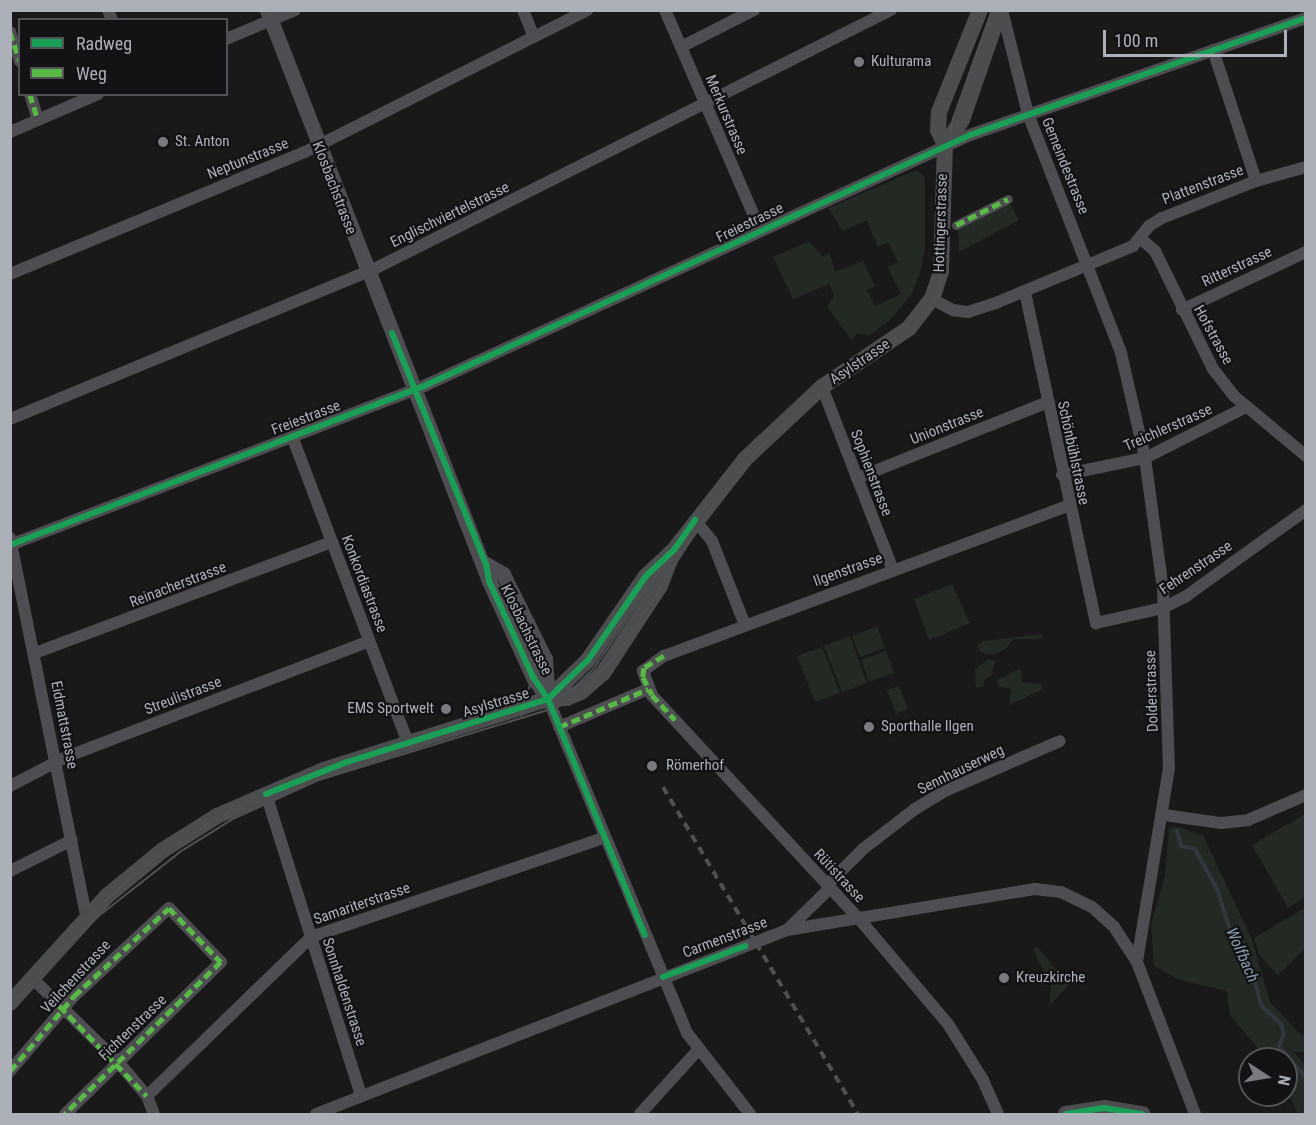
<!DOCTYPE html>
<html>
<head>
<meta charset="utf-8">
<style>
  body { margin:0 }
  #map { position:relative; width:1316px; height:1125px; overflow:hidden; background:#191919; font-family:"Roboto Condensed",sans-serif }
  div>[style] { position:absolute }
  [style*='--x'] { left:calc(var(--x)*1px); top:calc(var(--y)*1px); width:calc(var(--w)*1px); rotate:calc(var(--a)*1deg) }
  .green>* { inset:0; background:#232923 }
  .stream>* { height:4px; margin:-2px; padding:0 2px; transform-origin:2px; border-radius:2px; background:#31383d }
  .pedestrian>* { height:9px; margin:-4.5px; padding:0 4.5px; transform-origin:4.5px; border-radius:4.5px; background:#4e4e52 }
  .minor>* { height:12px; margin:-6px; padding:0 6px; transform-origin:6px; border-radius:6px; background:#4e4e52 }
  .tertiary>* { height:15px; margin:-7.5px; padding:0 7.5px; transform-origin:7.5px; border-radius:7.5px; background:#4e4e52 }
  .secondary>* { height:16px; margin:-8px; padding:0 8px; transform-origin:8px; border-radius:8px; background:#4c4d4f }
  .tram>* { height:1.5px; margin:-0.75px; padding:0 0.75px; transform-origin:0.75px; border-radius:0.75px; background:#4f5052 }
  .rail>* { height:4px; margin-top:-2px; transform-origin:0; background:repeating-linear-gradient(90deg,#4f5052 0 8px,transparent 0 14px) }
  .quiet>* { height:4.5px; margin-top:-2.25px; transform-origin:0; background:repeating-linear-gradient(90deg,#58b947 0 9px,transparent 0 13.5px) }
  .cycleway>* { height:6px; margin:-3px; padding:0 3px; transform-origin:3px; border-radius:3px; background:#1a9f57 }
  .dots>* { width:16px; height:16px; translate:-50% -50%; box-sizing:border-box; border:3px solid #131315; border-radius:50% }
  span { translate:-50% -50%; white-space:nowrap; text-align:center; line-height:1.15; -webkit-text-stroke:4.5px #131315; paint-order:stroke }
  .poi-label { font-size:15px; color:#acb0b8 }
  .left { translate:0 -50%; text-align:left }
  .right { translate:-100% -50%; text-align:right }
  .street-label { font-size:15px; color:#acb0b8 }
  .water-label { font-size:16px; color:#879dae; font-style:italic }
  .frame { position:absolute; inset:0; border:12px solid #acb0b8; pointer-events:none }
  .legend { position:absolute; left:18px; top:18px; width:210px; height:78px; box-sizing:border-box; background:#131315; border:2px solid #505256; margin:0; padding:8px 10px; list-style:none; font-size:18px; color:#acb0b8 }
  .legend li { display:flex; align-items:center; gap:12px; height:30px }
  .legend b { width:30px; border:2px solid #505256 }
  .north { position:absolute; left:1238px; top:1047px; width:60px; height:60px; box-sizing:border-box; background:#131315; border:2px solid #505256; border-radius:50%; rotate:102deg; font-size:16px; font-weight:700; line-height:24px; text-align:center; color:#acb0b8 }
  .north::after { content:''; display:block; margin:auto; width:21px; height:27px; background:#797b80; clip-path:polygon(50% 0,100% 100%,50% 72%,0 100%) }
  .scale { position:absolute; left:1103px; top:30px; width:184px; height:27px; box-sizing:border-box; border:3px solid #acb0b8; border-top:0; padding-left:8px; font-size:18px; line-height:21px; white-space:nowrap; color:#acb0b8; -webkit-text-stroke:4px #131315; paint-order:stroke }
</style>
</head>
<body>
<div id="map">
  <div class="green">
    <div style="clip-path:polygon(916px 170px,925px 177px,925px 248px,920px 274px,911px 295px,890px 320px,868px 336px,858px 333px,851px 340px,827px 306px,834px 295px,829px 284px,793px 299px,773px 257px,809px 241px,822px 256px,830px 253px,835px 272px,863px 261px,875px 286px,867px 290px,875px 306px,901px 294px,887px 267px,898px 262px,888px 242px,878px 247px,867px 220px,843px 231px,828px 208px)"></div>
    <div style="clip-path:polygon(1009px 202px,1019px 220px,959px 252px,958px 227px)"></div>
    <div style="clip-path:polygon(952px 584px,970px 623px,929px 640px,914px 599px)"></div>
    <div style="clip-path:polygon(877px 626px,885px 648px,860px 657px,852px 636px)"></div>
    <div style="clip-path:polygon(1043px 634px,1041px 639px,1013px 639px,1007px 648px,994px 655px,980px 652px,977px 646px,983px 641px)"></div>
    <div style="clip-path:polygon(850px 636px,867px 683px,842px 692px,824px 646px)"></div>
    <div style="clip-path:polygon(822px 647px,840px 693px,815px 702px,797px 656px)"></div>
    <div style="clip-path:polygon(886px 651px,894px 673px,869px 682px,861px 660px)"></div>
    <div style="clip-path:polygon(988px 659px,995px 661px,991px 676px,984px 680px,984px 686px,976px 688px,975px 669px)"></div>
    <div style="clip-path:polygon(1019px 669px,1023px 674px,1021px 682px,1041px 684px,1043px 689px,1009px 705px,1011px 689px,999px 687px,997px 680px)"></div>
    <div style="clip-path:polygon(899px 686px,908px 709px,896px 714px,887px 690px)"></div>
    <div style="clip-path:polygon(1305px 814px,1305px 897px,1288px 908px,1252px 845px)"></div>
    <div style="clip-path:polygon(1174px 826px,1203px 835px,1252px 940px,1270px 1002px,1301px 1035px,1305px 1035px,1305px 1058px,1304px 1052px,1294px 1052px,1305px 1065px,1305px 1114px,1298px 1114px,1286px 1088px,1286px 1059px,1267px 1059px,1230px 1015px,1227px 991px,1180px 980px,1154px 966px,1151px 924px,1165px 876px,1169px 829px)"></div>
    <div style="clip-path:polygon(1305px 908px,1305px 949px,1278px 975px,1259px 955px,1254px 938px)"></div>
    <div style="clip-path:polygon(1037px 947px,1069px 985px,1049px 1006px,1051px 987px,1033px 949px)"></div>
  </div>
  <div class="stream">
    <div style="--x:1177;--y:831;--w:16;--a:75"></div>
    <div style="--x:1181;--y:846;--w:14;--a:12"></div>
    <div style="--x:1195;--y:849;--w:46;--a:61.2"></div>
    <div style="--x:1217;--y:889;--w:63;--a:72.4"></div>
    <div style="--x:1236;--y:949;--w:27;--a:54"></div>
    <div style="--x:1252;--y:971;--w:35;--a:75"></div>
    <div style="--x:1261;--y:1005;--w:28;--a:44"></div>
    <div style="--x:1281;--y:1024;--w:10;--a:73"></div>
    <div style="--x:1284;--y:1034;--w:13;--a:113"></div>
    <div style="--x:1279;--y:1046;--w:42;--a:49.8"></div>
  </div>
  <div class="pedestrian">
    <div style="--x:956;--y:225;--w:58;--a:-26.6"></div>
  </div>
  <div class="minor">
    <div style="--x:108;--y:10;--w:11;--a:68"></div>
    <div style="--x:523;--y:10;--w:29;--a:68"></div>
    <div style="--x:665;--y:10;--w:240;--a:66.6"></div>
    <div style="--x:1002;--y:10;--w:107;--a:76"></div>
    <div style="--x:1028;--y:114;--w:256;--a:68.7"></div>
    <div style="--x:1121;--y:353;--w:108;--a:77.1"></div>
    <div style="--x:1145;--y:458;--w:132;--a:82.2"></div>
    <div style="--x:1163;--y:589;--w:179;--a:88.1"></div>
    <div style="--x:1169;--y:768;--w:197;--a:99.4"></div>
    <div style="--x:1137;--y:962;--w:163;--a:69.1"></div>
    <div style="--x:10;--y:32;--w:31;--a:71"></div>
    <div style="--x:226;--y:39;--w:75;--a:-22.8"></div>
    <div style="--x:681;--y:47;--w:82;--a:-26.9"></div>
    <div style="--x:1213;--y:50;--w:138;--a:71.8"></div>
    <div style="--x:30;--y:94;--w:27;--a:73"></div>
    <div style="--x:10;--y:132;--w:96;--a:-23.4"></div>
    <div style="--x:1140;--y:238;--w:20;--a:41"></div>
    <div style="--x:1155;--y:251;--w:131;--a:63.8"></div>
    <div style="--x:1213;--y:369;--w:34;--a:52"></div>
    <div style="--x:1234;--y:396;--w:94;--a:39.8"></div>
    <div style="--x:10;--y:274;--w:319;--a:-22.5"></div>
    <div style="--x:305;--y:152;--w:316;--a:-26.7"></div>
    <div style="--x:1025;--y:292;--w:339;--a:77.9"></div>
    <div style="--x:1096;--y:623;--w:69;--a:-12.6"></div>
    <div style="--x:1163;--y:608;--w:25;--a:-27"></div>
    <div style="--x:1185;--y:597;--w:149;--a:-35.7"></div>
    <div style="--x:932;--y:299;--w:24;--a:28"></div>
    <div style="--x:953;--y:310;--w:15;--a:8"></div>
    <div style="--x:968;--y:312;--w:32;--a:-18"></div>
    <div style="--x:998;--y:302;--w:146;--a:-22.5"></div>
    <div style="--x:1133;--y:246;--w:26;--a:-51"></div>
    <div style="--x:1149;--y:226;--w:15;--a:-32"></div>
    <div style="--x:1162;--y:218;--w:101;--a:-21.5"></div>
    <div style="--x:1256;--y:181;--w:52;--a:-15.6"></div>
    <div style="--x:1182;--y:310;--w:137;--a:-25.1"></div>
    <div style="--x:822;--y:387;--w:196;--a:68.8"></div>
    <div style="--x:10;--y:419;--w:396;--a:-22.4"></div>
    <div style="--x:376;--y:268;--w:576;--a:-26.61"></div>
    <div style="--x:292;--y:436;--w:328;--a:69.3"></div>
    <div style="--x:1062;--y:475;--w:85;--a:-11.6"></div>
    <div style="--x:1145;--y:458;--w:113;--a:-26.8"></div>
    <div style="--x:857;--y:478;--w:206;--a:-21.7"></div>
    <div style="--x:695;--y:520;--w:27;--a:51"></div>
    <div style="--x:712;--y:541;--w:90;--a:68.6"></div>
    <div style="--x:10;--y:538;--w:389;--a:78.6"></div>
    <div style="--x:10;--y:545;--w:446;--a:-21"></div>
    <div style="--x:426;--y:385;--w:599;--a:-24.68"></div>
    <div style="--x:970;--y:135;--w:356;--a:-19.2"></div>
    <div style="--x:35;--y:653;--w:317;--a:-20.5"></div>
    <div style="--x:548;--y:699;--w:362;--a:67.4"></div>
    <div style="--x:687;--y:1033;--w:103;--a:52.1"></div>
    <div style="--x:559;--y:727;--w:97;--a:-23.1"></div>
    <div style="--x:10;--y:786;--w:63;--a:-27.4"></div>
    <div style="--x:66;--y:757;--w:324;--a:-20.9"></div>
    <div style="--x:266;--y:794;--w:317;--a:72.5"></div>
    <div style="--x:1164;--y:815;--w:58;--a:8"></div>
    <div style="--x:1221;--y:823;--w:27;--a:-6"></div>
    <div style="--x:1248;--y:820;--w:63;--a:-23.3"></div>
    <div style="--x:10;--y:871;--w:69;--a:-26.6"></div>
    <div style="--x:827;--y:885;--w:51;--a:-45"></div>
    <div style="--x:863;--y:849;--w:66;--a:-37.6"></div>
    <div style="--x:915;--y:809;--w:35;--a:-31"></div>
    <div style="--x:945;--y:791;--w:125;--a:-23.5"></div>
    <div style="--x:787;--y:930;--w:60;--a:-44.3"></div>
    <div style="--x:32;--y:978;--w:122;--a:44.3"></div>
    <div style="--x:119;--y:1063;--w:43;--a:49.7"></div>
    <div style="--x:147;--y:1096;--w:19;--a:69"></div>
    <div style="--x:10;--y:1071;--w:99;--a:-49.5"></div>
    <div style="--x:74;--y:996;--w:129;--a:-42.8"></div>
    <div style="--x:169;--y:908;--w:75;--a:46.1"></div>
    <div style="--x:221;--y:962;--w:218;--a:135.7"></div>
    <div style="--x:147;--y:1096;--w:228;--a:-44.1"></div>
    <div style="--x:311;--y:937;--w:309;--a:-18.7"></div>
    <div style="--x:316;--y:1114;--w:506;--a:-21.34"></div>
    <div style="--x:787;--y:930;--w:251;--a:-9.4"></div>
    <div style="--x:1035;--y:889;--w:26;--a:7"></div>
    <div style="--x:1061;--y:892;--w:34;--a:26"></div>
    <div style="--x:1092;--y:907;--w:30;--a:42"></div>
    <div style="--x:1114;--y:927;--w:42;--a:56.7"></div>
    <div style="--x:640;--y:1114;--w:86;--a:-47.8"></div>
    <div style="--x:998;--y:1114;--w:37;--a:-114"></div>
    <div style="--x:983;--y:1080;--w:66;--a:-122"></div>
    <div style="--x:948;--y:1024;--w:136;--a:-130.2"></div>
    <div style="--x:860;--y:920;--w:306;--a:-132.8"></div>
    <div style="--x:652;--y:695;--w:26;--a:-111"></div>
    <div style="--x:643;--y:671;--w:26;--a:-36"></div>
    <div style="--x:664;--y:656;--w:432;--a:-20.4"></div>
  </div>
  <div class="tertiary">
    <div style="--x:267;--y:10;--w:613;--a:68.75"></div>
    <div style="--x:489;--y:581;--w:106;--a:65.4"></div>
    <div style="--x:533;--y:677;--w:27;--a:56"></div>
    <div style="--x:486;--y:564;--w:20;--a:30"></div>
    <div style="--x:503;--y:574;--w:95;--a:63.7"></div>
    <div style="--x:545;--y:659;--w:40;--a:85.7"></div>
  </div>
  <div class="secondary">
    <div style="--x:945;--y:145;--w:17;--a:-115"></div>
    <div style="--x:938;--y:130;--w:18;--a:-87"></div>
    <div style="--x:939;--y:112;--w:110;--a:-68.1"></div>
    <div style="--x:548;--y:699;--w:56;--a:-44.3"></div>
    <div style="--x:588;--y:660;--w:102;--a:-55.4"></div>
    <div style="--x:646;--y:576;--w:38;--a:-43"></div>
    <div style="--x:10;--y:1003;--w:144;--a:-47.8"></div>
    <div style="--x:107;--y:896;--w:72;--a:-39.4"></div>
    <div style="--x:163;--y:850;--w:64;--a:-32.2"></div>
    <div style="--x:217;--y:816;--w:116;--a:-23.3"></div>
    <div style="--x:324;--y:770;--w:235;--a:-17.6"></div>
    <div style="--x:548;--y:699;--w:19;--a:-3"></div>
    <div style="--x:567;--y:698;--w:15;--a:-23"></div>
    <div style="--x:581;--y:692;--w:29;--a:-41"></div>
    <div style="--x:603;--y:673;--w:104;--a:-56.8"></div>
    <div style="--x:660;--y:586;--w:39;--a:-69"></div>
    <div style="--x:674;--y:550;--w:115;--a:-52"></div>
    <div style="--x:745;--y:459;--w:105;--a:-43.1"></div>
    <div style="--x:822;--y:387;--w:105;--a:-34.1"></div>
    <div style="--x:909;--y:328;--w:37;--a:-52"></div>
    <div style="--x:932;--y:299;--w:29;--a:-72"></div>
    <div style="--x:941;--y:271;--w:126;--a:-88.2"></div>
    <div style="--x:945;--y:145;--w:30;--a:-56"></div>
    <div style="--x:962;--y:120;--w:116;--a:-70.9"></div>
    <div style="--x:1066;--y:1114;--w:38;--a:-9"></div>
    <div style="--x:1104;--y:1108;--w:39;--a:9"></div>
  </div>
  <div class="tram">
    <div style="--x:269;--y:10;--w:548;--a:68.59"></div>
    <div style="--x:469;--y:520;--w:167;--a:65.3"></div>
    <div style="--x:539;--y:672;--w:23;--a:90"></div>
    <div style="--x:539;--y:695;--w:27;--a:129"></div>
    <div style="--x:312;--y:142;--w:144;--a:68.8"></div>
    <div style="--x:553;--y:701;--w:25;--a:-32"></div>
    <div style="--x:574;--y:688;--w:30;--a:-45"></div>
    <div style="--x:595;--y:667;--w:176;--a:-56.1"></div>
    <div style="--x:506;--y:715;--w:21;--a:-35"></div>
    <div style="--x:523;--y:703;--w:18;--a:-68"></div>
    <div style="--x:530;--y:686;--w:68;--a:-109.8"></div>
    <div style="--x:81;--y:921;--w:114;--a:-40.4"></div>
    <div style="--x:168;--y:847;--w:101;--a:-29.6"></div>
    <div style="--x:10;--y:1009;--w:67;--a:-49.2"></div>
    <div style="--x:54;--y:958;--w:57;--a:-43.6"></div>
    <div style="--x:95;--y:919;--w:108;--a:-38.2"></div>
    <div style="--x:180;--y:852;--w:62;--a:-31.9"></div>
    <div style="--x:233;--y:819;--w:94;--a:-24.4"></div>
    <div style="--x:319;--y:780;--w:250;--a:-17"></div>
    <div style="--x:558;--y:707;--w:35;--a:-31"></div>
    <div style="--x:588;--y:689;--w:63;--a:-51.5"></div>
    <div style="--x:627;--y:640;--w:154;--a:-57.4"></div>
    <div style="--x:710;--y:510;--w:77;--a:-51.3"></div>
    <div style="--x:758;--y:450;--w:63;--a:-43.1"></div>
    <div style="--x:804;--y:407;--w:130;--a:-35.6"></div>
    <div style="--x:910;--y:331;--w:28;--a:-46"></div>
    <div style="--x:929;--y:311;--w:24;--a:-66"></div>
    <div style="--x:939;--y:289;--w:25;--a:-79"></div>
    <div style="--x:944;--y:264;--w:94;--a:-89.4"></div>
    <div style="--x:945;--y:170;--w:52;--a:-81.1"></div>
    <div style="--x:953;--y:119;--w:116;--a:-70.3"></div>
  </div>
  <div class="rail">
    <div style="--x:663;--y:787;--w:381;--a:59.2"></div>
  </div>
  <div class="quiet">
    <div style="--x:10;--y:32;--w:31;--a:71"></div>
    <div style="--x:30;--y:94;--w:27;--a:73"></div>
    <div style="--x:956;--y:225;--w:58;--a:-26.6"></div>
    <div style="--x:664;--y:656;--w:23;--a:149"></div>
    <div style="--x:644;--y:668;--w:9;--a:96"></div>
    <div style="--x:643;--y:677;--w:20;--a:63"></div>
    <div style="--x:652;--y:695;--w:34;--a:47"></div>
    <div style="--x:559;--y:727;--w:97;--a:-23.1"></div>
    <div style="--x:50;--y:996;--w:139;--a:45.9"></div>
    <div style="--x:10;--y:1071;--w:99;--a:-49.5"></div>
    <div style="--x:74;--y:996;--w:129;--a:-42.8"></div>
    <div style="--x:169;--y:908;--w:75;--a:46.1"></div>
    <div style="--x:221;--y:962;--w:218;--a:135.7"></div>
  </div>
  <div class="cycleway">
    <div style="--x:392;--y:333;--w:249;--a:67.9"></div>
    <div style="--x:486;--y:564;--w:17;--a:80"></div>
    <div style="--x:489;--y:581;--w:106;--a:65.4"></div>
    <div style="--x:533;--y:677;--w:27;--a:56"></div>
    <div style="--x:548;--y:699;--w:255;--a:67.7"></div>
    <div style="--x:10;--y:545;--w:446;--a:-21"></div>
    <div style="--x:426;--y:385;--w:599;--a:-24.68"></div>
    <div style="--x:970;--y:135;--w:356;--a:-19.2"></div>
    <div style="--x:266;--y:794;--w:87;--a:-21.6"></div>
    <div style="--x:347;--y:762;--w:211;--a:-17.4"></div>
    <div style="--x:548;--y:699;--w:56;--a:-44.3"></div>
    <div style="--x:588;--y:660;--w:102;--a:-55.4"></div>
    <div style="--x:646;--y:576;--w:38;--a:-43"></div>
    <div style="--x:674;--y:550;--w:37;--a:-55"></div>
    <div style="--x:663;--y:977;--w:88;--a:-20.7"></div>
    <div style="--x:1066;--y:1114;--w:38;--a:-9"></div>
    <div style="--x:1104;--y:1108;--w:39;--a:9"></div>
  </div>
  <div class="dots">
    <div style="left:859px;top:62px;background:#797b80"></div>
    <div style="left:163px;top:142px;background:#797b80"></div>
    <div style="left:446px;top:709px;background:#797b80"></div>
    <div style="left:869px;top:727px;background:#797b80"></div>
    <div style="left:652px;top:766px;background:#797b80"></div>
    <div style="left:1004px;top:978px;background:#797b80"></div>
  </div>
  <div class="poi-label">
    <span class="left" style="left:871px;top:62px">Kulturama</span>
    <span class="left" style="left:175px;top:142px">St. Anton</span>
    <span class="right" style="left:434px;top:709px">EMS Sportwelt</span>
    <span class="left" style="left:881px;top:727px">Sporthalle Ilgen</span>
    <span class="left" style="left:666px;top:766px">Römerhof</span>
    <span class="left" style="left:1016px;top:978px">Kreuzkirche</span>
  </div>
  <div class="street-label">
    <span style="left:726px;top:115px;rotate:67deg">Merkurstrasse</span>
    <span style="left:248px;top:159px;rotate:-22deg">Neptunstrasse</span>
    <span style="left:1065px;top:166px;rotate:68deg">Gemeindestrasse</span>
    <span style="left:1203px;top:185px;rotate:-21deg">Plattenstrasse</span>
    <span style="left:334px;top:188px;rotate:69deg">Klosbachstrasse</span>
    <span style="left:450px;top:215px;rotate:-26deg">Englischviertelstrasse</span>
    <span style="left:750px;top:223px;rotate:-26deg">Freiestrasse</span>
    <span style="left:941px;top:223px;rotate:-88deg">Hottingerstrasse</span>
    <span style="left:1237px;top:267px;rotate:-25deg">Ritterstrasse</span>
    <span style="left:1213px;top:335px;rotate:61deg">Hofstrasse</span>
    <span style="left:860px;top:362px;rotate:-34deg">Asylstrasse</span>
    <span style="left:306px;top:418px;rotate:-21deg">Freiestrasse</span>
    <span style="left:947px;top:426px;rotate:-22deg">Unionstrasse</span>
    <span style="left:1168px;top:428px;rotate:-24deg">Treichlerstrasse</span>
    <span style="left:1073px;top:453px;rotate:78deg">Schönbühlstrasse</span>
    <span style="left:871px;top:473px;rotate:69deg">Sophienstrasse</span>
    <span style="left:1196px;top:568px;rotate:-34deg">Fehrenstrasse</span>
    <span style="left:848px;top:570px;rotate:-20deg">Ilgenstrasse</span>
    <span style="left:364px;top:584px;rotate:69deg">Konkordiastrasse</span>
    <span style="left:178px;top:585px;rotate:-21deg">Reinacherstrasse</span>
    <span style="left:526px;top:630px;rotate:64deg">Klosbachstrasse</span>
    <span style="left:1152px;top:691px;rotate:-92deg">Dolderstrasse</span>
    <span style="left:183px;top:696px;rotate:-21deg">Streulistrasse</span>
    <span style="left:496px;top:703px;rotate:-17deg">Asylstrasse</span>
    <span style="left:64px;top:725px;rotate:79deg">Eidmattstrasse</span>
    <span style="left:961px;top:770px;rotate:-26deg">Sennhauserweg</span>
    <span style="left:839px;top:876px;rotate:47deg">Rütistrasse</span>
    <span style="left:362px;top:904px;rotate:-19deg">Samariterstrasse</span>
    <span style="left:725px;top:938px;rotate:-21deg">Carmenstrasse</span>
    <span style="left:76px;top:977px;rotate:-47deg">Veilchenstrasse</span>
    <span style="left:344px;top:992px;rotate:72deg">Sonnhaldenstrasse</span>
    <span style="left:133px;top:1028px;rotate:-44deg">Fichtenstrasse</span>
  </div>
  <div class="water-label">
    <span style="left:1242px;top:955px;rotate:66deg">Wolfbach</span>
  </div>
  <div class="frame"></div>
  <ul class="legend">
  <li><b style="height:8px;background:#1a9f57"></b>Radweg</li>
  <li><b style="height:8px;background:#58b947"></b>Weg</li>
  </ul>
  <div class="north">N</div>
  <div class="scale">100 m</div>
</div>
</body>
</html>
